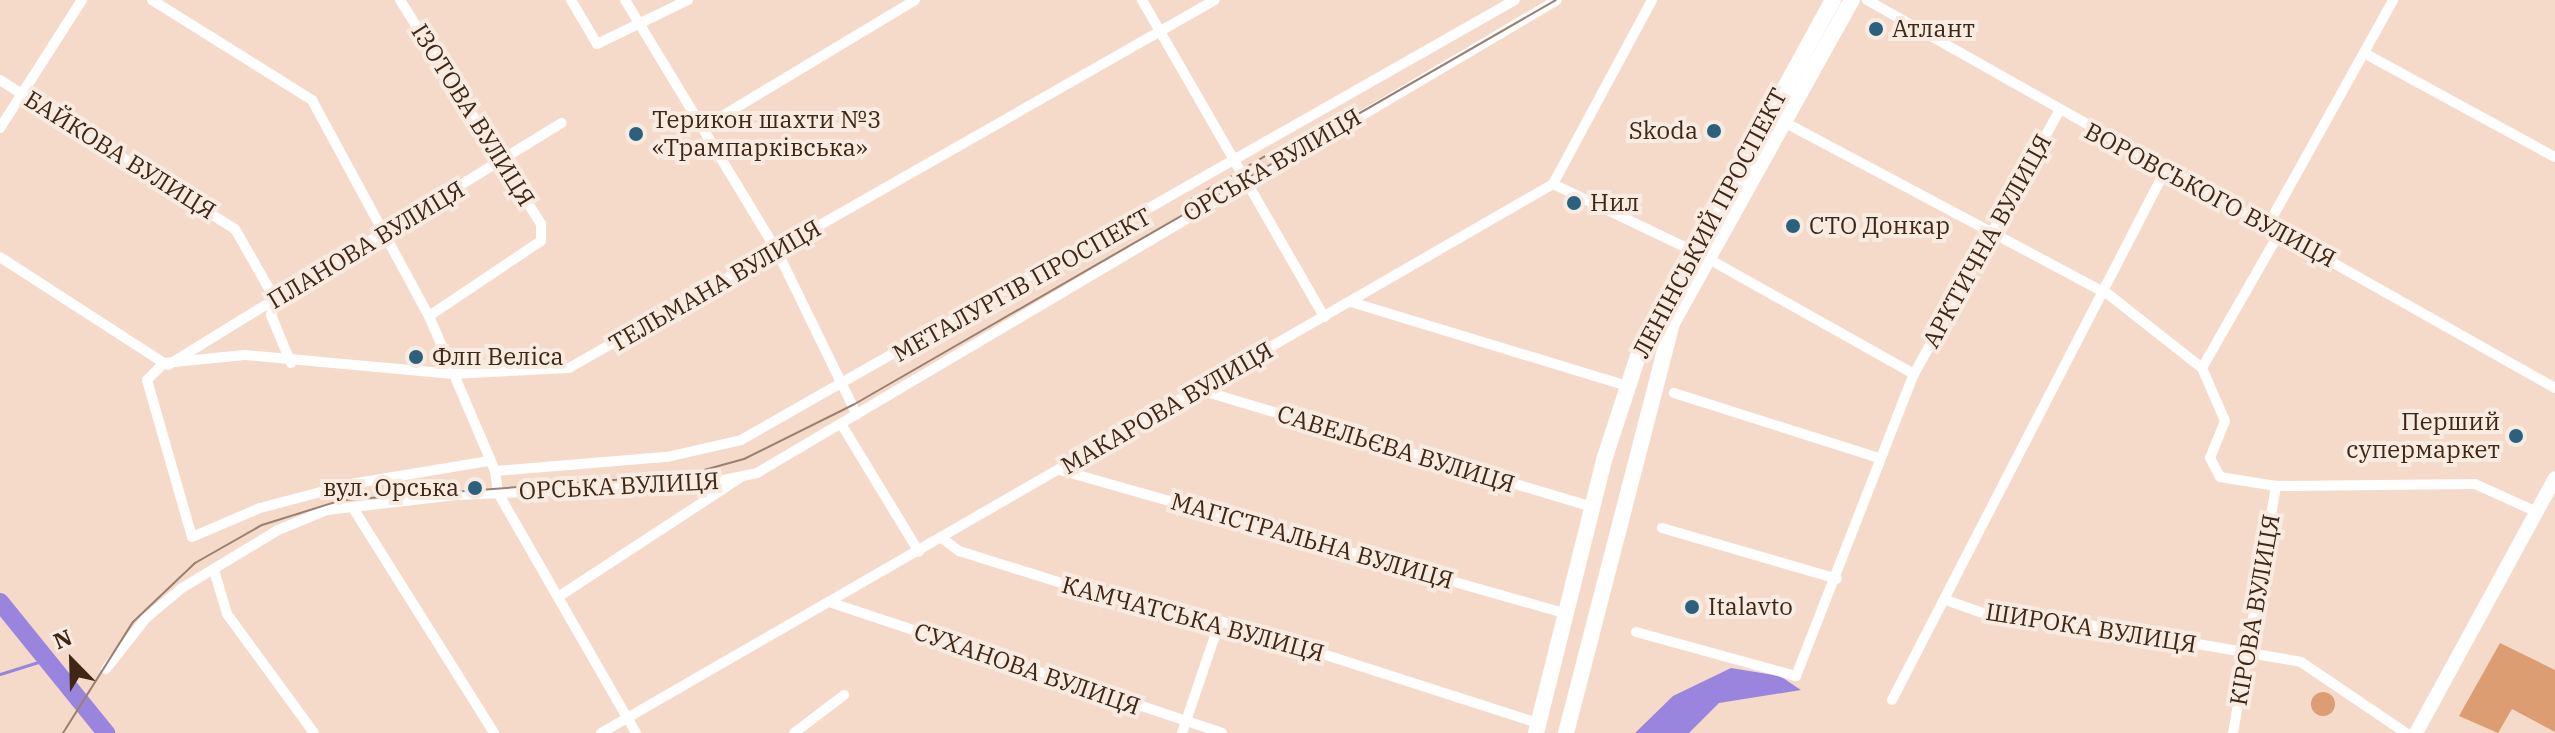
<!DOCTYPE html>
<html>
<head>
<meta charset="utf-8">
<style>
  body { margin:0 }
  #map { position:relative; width:2555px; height:733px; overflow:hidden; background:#f5daca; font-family:"IBM Plex Serif",serif }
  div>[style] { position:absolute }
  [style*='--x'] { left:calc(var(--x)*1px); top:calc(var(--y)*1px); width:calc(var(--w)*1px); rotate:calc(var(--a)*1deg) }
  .green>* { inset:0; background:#dd9d73 }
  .round { border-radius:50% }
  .water>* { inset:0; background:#9984de }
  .stream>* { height:3px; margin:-1.5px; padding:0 1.5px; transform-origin:1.5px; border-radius:1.5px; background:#9984de }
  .river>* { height:18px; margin:-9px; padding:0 9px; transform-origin:9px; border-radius:9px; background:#9984de }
  .street>* { height:10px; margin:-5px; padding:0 5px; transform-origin:5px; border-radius:5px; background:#fff }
  .secondary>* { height:14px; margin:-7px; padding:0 7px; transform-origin:7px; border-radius:7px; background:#fff }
  .primary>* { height:16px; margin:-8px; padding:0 8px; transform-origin:8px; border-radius:8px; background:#fff }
  .tram>* { height:2px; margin:-1px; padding:0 1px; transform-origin:1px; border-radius:1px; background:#9a8070 }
  .dots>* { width:22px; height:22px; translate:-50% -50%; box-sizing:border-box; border:4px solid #f8ebe2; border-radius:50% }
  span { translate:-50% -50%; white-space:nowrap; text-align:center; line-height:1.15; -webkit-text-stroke:8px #f8ebe2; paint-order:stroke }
  .poi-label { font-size:24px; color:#3f2615 }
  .left { translate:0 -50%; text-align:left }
  .right { translate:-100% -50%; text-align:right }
  .street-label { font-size:24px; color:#3f2615 }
  .north { position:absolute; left:32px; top:621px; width:80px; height:80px; -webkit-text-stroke:6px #f8ebe2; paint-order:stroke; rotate:337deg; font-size:22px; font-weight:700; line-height:32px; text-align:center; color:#3f2615 }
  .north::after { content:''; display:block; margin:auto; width:28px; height:36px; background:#3f2615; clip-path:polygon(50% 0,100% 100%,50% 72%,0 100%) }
</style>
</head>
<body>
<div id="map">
  <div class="green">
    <div style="clip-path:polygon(2500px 643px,2555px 670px,2555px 732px,2512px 709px,2498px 733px,2459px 716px)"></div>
    <div class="round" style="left:2311px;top:692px;width:24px;height:24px"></div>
  </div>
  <div class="water">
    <div style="clip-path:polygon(1731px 668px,1780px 676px,1801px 690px,1719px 703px,1689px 733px,1635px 733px,1673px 696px)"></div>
  </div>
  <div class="stream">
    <div style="--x:0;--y:674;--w:50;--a:-17.4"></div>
  </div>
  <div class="river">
    <div style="--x:0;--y:602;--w:169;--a:51"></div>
  </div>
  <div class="street">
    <div style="--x:152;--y:0;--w:189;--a:32"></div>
    <div style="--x:312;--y:100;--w:246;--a:61.6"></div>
    <div style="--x:429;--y:316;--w:168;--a:66.9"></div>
    <div style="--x:495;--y:471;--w:22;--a:82"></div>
    <div style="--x:498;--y:493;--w:277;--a:60.1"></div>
    <div style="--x:400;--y:0;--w:265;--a:57.8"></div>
    <div style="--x:541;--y:224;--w:17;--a:90"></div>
    <div style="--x:541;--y:241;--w:135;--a:146.2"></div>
    <div style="--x:571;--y:0;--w:51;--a:59.4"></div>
    <div style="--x:597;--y:44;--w:101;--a:-25.8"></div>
    <div style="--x:625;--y:0;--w:293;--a:58.8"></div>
    <div style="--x:777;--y:251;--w:182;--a:64"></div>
    <div style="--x:1142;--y:0;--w:366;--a:60.1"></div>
    <div style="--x:1867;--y:0;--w:790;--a:29.42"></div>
    <div style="--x:2364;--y:53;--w:217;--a:28.6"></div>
    <div style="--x:0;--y:80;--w:278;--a:32.4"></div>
    <div style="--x:235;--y:229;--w:83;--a:60.3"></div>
    <div style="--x:276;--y:301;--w:15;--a:110"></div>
    <div style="--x:271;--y:315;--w:52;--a:67.4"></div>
    <div style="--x:1784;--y:122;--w:367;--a:28"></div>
    <div style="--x:2108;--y:294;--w:120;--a:38.2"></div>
    <div style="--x:704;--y:127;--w:246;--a:-31"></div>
    <div style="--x:0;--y:128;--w:152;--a:-57.4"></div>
    <div style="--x:1553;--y:184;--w:153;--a:25.6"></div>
    <div style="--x:2268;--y:225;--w:257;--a:-60.9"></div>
    <div style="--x:0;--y:257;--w:195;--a:32.9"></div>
    <div style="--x:164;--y:363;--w:24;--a:135"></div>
    <div style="--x:147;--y:380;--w:163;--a:74"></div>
    <div style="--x:192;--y:537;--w:74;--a:-23.1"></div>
    <div style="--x:260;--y:508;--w:94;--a:-14.8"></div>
    <div style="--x:351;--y:484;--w:139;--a:-9.5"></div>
    <div style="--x:1707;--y:258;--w:237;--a:29.3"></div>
    <div style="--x:1351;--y:302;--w:288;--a:16.9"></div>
    <div style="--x:164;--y:363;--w:81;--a:-5.6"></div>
    <div style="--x:245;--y:355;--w:209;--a:5.2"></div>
    <div style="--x:453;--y:374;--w:116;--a:-3"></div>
    <div style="--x:569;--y:368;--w:743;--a:-29.67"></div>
    <div style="--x:168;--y:365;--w:462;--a:-31.6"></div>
    <div style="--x:2202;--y:368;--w:58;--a:66.5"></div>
    <div style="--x:2225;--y:421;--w:40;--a:112"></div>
    <div style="--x:2210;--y:458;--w:21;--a:62"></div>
    <div style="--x:2220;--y:477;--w:57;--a:9.1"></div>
    <div style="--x:2276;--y:486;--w:199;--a:-0.6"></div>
    <div style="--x:2475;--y:484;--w:68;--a:24.3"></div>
    <div style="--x:2202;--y:368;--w:157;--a:-60.2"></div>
    <div style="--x:1200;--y:390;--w:409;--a:16.6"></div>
    <div style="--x:1674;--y:393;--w:215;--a:17.6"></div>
    <div style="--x:843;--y:427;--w:146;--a:58.7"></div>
    <div style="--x:1060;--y:470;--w:524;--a:15.84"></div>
    <div style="--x:495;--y:471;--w:173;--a:-4.7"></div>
    <div style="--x:667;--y:457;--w:76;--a:-12.9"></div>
    <div style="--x:741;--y:440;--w:890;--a:-29.62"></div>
    <div style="--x:353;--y:508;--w:266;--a:57.9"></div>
    <div style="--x:1662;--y:528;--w:182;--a:16.2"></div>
    <div style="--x:943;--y:539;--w:20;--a:37"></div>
    <div style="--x:959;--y:551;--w:134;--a:17.4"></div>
    <div style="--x:1087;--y:591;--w:136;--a:12.7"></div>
    <div style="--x:1220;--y:621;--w:334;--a:17.8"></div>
    <div style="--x:214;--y:570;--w:46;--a:73.5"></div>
    <div style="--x:227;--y:614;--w:147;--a:53.8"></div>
    <div style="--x:558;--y:597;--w:217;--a:-33.2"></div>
    <div style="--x:1946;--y:600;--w:54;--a:19.4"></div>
    <div style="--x:1997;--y:618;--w:56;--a:1"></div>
    <div style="--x:2053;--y:619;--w:252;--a:9.8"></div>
    <div style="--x:2301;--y:662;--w:127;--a:34.1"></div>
    <div style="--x:832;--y:603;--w:411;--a:18.4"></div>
    <div style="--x:1636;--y:632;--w:166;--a:15.4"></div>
    <div style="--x:1796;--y:676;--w:324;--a:-68.7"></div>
    <div style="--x:1914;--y:374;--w:298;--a:-61.1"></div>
    <div style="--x:106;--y:669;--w:65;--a:-51.9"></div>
    <div style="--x:146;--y:618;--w:47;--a:-39.8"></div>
    <div style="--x:182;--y:588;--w:112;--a:-31.1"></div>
    <div style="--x:278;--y:530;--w:53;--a:-22.2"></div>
    <div style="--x:327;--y:510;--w:130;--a:-6.6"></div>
    <div style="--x:456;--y:495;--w:243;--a:-2.4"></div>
    <div style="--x:699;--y:485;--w:59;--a:-11.7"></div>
    <div style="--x:757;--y:473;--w:929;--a:-30.59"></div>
    <div style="--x:1892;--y:700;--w:598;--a:-62.71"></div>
    <div style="--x:601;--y:733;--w:1099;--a:-29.97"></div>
    <div style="--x:1553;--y:184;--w:209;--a:-61.7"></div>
    <div style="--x:794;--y:733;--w:63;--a:-37.2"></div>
    <div style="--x:1182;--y:733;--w:118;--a:-71.3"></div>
    <div style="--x:2233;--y:733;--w:251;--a:-80.1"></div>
  </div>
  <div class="secondary">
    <div style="--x:2416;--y:733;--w:290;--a:-61.4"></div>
  </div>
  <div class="primary">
    <div style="--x:1536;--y:733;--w:281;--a:-76"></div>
    <div style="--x:1604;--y:460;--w:109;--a:-71.9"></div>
    <div style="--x:1638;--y:356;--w:406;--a:-61.3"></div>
    <div style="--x:1566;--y:733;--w:423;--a:-75.5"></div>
    <div style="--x:1672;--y:323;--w:370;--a:-60.9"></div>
  </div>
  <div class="tram">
    <div style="--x:1189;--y:200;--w:128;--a:-30"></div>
    <div style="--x:63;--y:733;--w:131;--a:-57.8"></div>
    <div style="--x:133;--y:622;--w:86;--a:-43.6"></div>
    <div style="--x:195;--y:563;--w:77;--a:-29.6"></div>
    <div style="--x:262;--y:525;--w:84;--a:-17.4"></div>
    <div style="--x:342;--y:500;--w:345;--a:-4.2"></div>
    <div style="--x:686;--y:475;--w:60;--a:-15.4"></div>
    <div style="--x:744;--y:459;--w:122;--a:-26.4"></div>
    <div style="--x:853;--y:405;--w:811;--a:-29.95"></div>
  </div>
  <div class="dots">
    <div style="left:1876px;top:29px;background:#2b617d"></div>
    <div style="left:1714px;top:131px;background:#2b617d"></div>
    <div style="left:636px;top:134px;background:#2b617d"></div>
    <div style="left:1574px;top:203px;background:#2b617d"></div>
    <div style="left:1793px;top:226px;background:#2b617d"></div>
    <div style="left:416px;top:357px;background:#2b617d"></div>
    <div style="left:2516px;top:436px;background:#2b617d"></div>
    <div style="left:475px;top:488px;background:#2b617d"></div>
    <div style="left:1692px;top:607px;background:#2b617d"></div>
  </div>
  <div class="poi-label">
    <span class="left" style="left:1892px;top:29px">Атлант</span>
    <span class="left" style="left:652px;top:134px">Терикон шахти №3<br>«Трампарківська»</span>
    <span class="right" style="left:1698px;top:131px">Skoda</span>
    <span class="left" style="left:1590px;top:203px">Нил</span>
    <span class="left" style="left:1809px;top:226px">СТО Донкар</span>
    <span class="left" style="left:432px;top:357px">Флп Веліса</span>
    <span class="right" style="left:2500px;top:436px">Перший<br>супермаркет</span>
    <span class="right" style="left:459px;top:488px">вул. Орська</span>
    <span class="left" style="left:1708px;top:607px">Italavto</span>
  </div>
  <div class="street-label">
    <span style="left:473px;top:115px;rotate:58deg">ІЗОТОВА ВУЛИЦЯ</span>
    <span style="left:120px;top:155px;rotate:32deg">БАЙКОВА ВУЛИЦЯ</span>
    <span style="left:1272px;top:165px;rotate:-30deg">ОРСЬКА ВУЛИЦЯ</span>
    <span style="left:2210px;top:195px;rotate:28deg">ВОРОВСЬКОГО ВУЛИЦЯ</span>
    <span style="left:1710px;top:223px;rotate:-62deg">ЛЕНІНСЬКИЙ ПРОСПЕКТ</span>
    <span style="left:1987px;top:241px;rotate:-61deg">АРКТИЧНА ВУЛИЦЯ</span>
    <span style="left:366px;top:245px;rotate:-31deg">ПЛАНОВА ВУЛИЦЯ</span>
    <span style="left:1022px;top:285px;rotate:-29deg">МЕТАЛУРГІВ ПРОСПЕКТ</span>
    <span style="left:715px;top:286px;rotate:-30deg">ТЕЛЬМАНА ВУЛИЦЯ</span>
    <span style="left:1167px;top:408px;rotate:-30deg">МАКАРОВА ВУЛИЦЯ</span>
    <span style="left:1396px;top:449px;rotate:17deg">САВЕЛЬЄВА ВУЛИЦЯ</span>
    <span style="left:619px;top:486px;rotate:-3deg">ОРСЬКА ВУЛИЦЯ</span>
    <span style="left:1312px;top:541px;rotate:16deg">МАГІСТРАЛЬНА ВУЛИЦЯ</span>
    <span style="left:2255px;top:610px;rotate:-80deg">КІРОВА ВУЛИЦЯ</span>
    <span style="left:1193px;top:619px;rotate:15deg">КАМЧАТСЬКА ВУЛИЦЯ</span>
    <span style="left:2091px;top:628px;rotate:9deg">ШИРОКА ВУЛИЦЯ</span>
    <span style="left:1027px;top:669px;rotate:19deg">СУХАНОВА ВУЛИЦЯ</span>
  </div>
  <div class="north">N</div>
</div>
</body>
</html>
